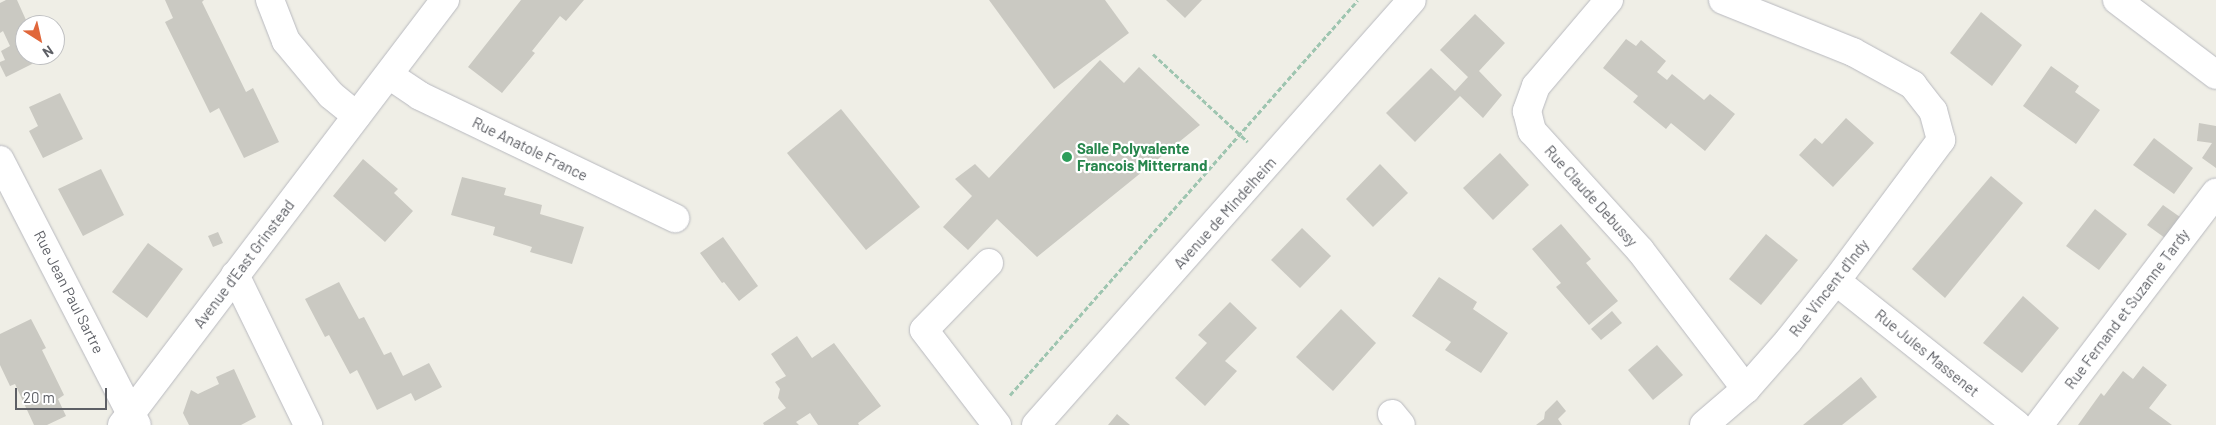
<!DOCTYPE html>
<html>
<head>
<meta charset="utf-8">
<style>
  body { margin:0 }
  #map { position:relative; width:2216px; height:425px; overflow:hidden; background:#efeee6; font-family:Barlow,sans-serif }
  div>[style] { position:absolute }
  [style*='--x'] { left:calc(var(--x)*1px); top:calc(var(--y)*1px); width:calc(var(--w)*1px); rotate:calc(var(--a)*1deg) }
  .building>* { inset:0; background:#cac9c2 }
  .path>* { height:3px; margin-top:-1.5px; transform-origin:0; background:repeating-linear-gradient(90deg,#9ec5b0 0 5px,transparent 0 7.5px) }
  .roads { filter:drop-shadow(0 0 1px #b8b9bf) drop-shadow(0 0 1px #b8b9bf) }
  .minor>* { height:28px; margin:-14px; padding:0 14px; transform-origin:14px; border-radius:14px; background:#fff }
  .dots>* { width:14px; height:14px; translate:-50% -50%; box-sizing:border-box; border:2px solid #fff; border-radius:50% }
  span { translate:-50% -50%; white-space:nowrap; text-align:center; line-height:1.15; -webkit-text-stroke:4.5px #fff; paint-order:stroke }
  .leisure-label { font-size:15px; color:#27864d; font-weight:700 }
  .left { translate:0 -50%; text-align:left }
  .street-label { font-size:15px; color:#5d5f65 }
  .north { position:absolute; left:15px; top:15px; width:50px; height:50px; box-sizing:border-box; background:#fff; border:1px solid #bebfc1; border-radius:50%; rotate:145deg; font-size:14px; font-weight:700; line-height:20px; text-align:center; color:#5d5f65 }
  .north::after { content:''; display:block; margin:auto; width:18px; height:22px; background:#e0673b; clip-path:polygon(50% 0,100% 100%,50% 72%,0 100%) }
  .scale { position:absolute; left:15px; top:388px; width:92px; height:22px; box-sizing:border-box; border:2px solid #5d5f65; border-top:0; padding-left:6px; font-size:15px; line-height:18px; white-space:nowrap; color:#5d5f65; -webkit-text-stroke:4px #fff; paint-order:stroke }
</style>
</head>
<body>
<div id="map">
  <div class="building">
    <div style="clip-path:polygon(6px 0,17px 0,26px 20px,40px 25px,25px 25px,25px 55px,50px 55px,6px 77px,0 65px,0 62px,5px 60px,1px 51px,10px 46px,3px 31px,0 33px,0 3px)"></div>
    <div style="clip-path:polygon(165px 0,204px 0,202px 2px,246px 92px,253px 88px,279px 142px,244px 158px,219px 108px,210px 113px,165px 22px,173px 18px)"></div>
    <div style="clip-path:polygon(521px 0,584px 0,566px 21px,560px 16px,532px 51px,535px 53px,502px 93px,468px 67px)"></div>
    <div style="clip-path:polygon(989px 0,1105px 0,1129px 33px,1054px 89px)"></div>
    <div style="clip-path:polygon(1166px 0,1202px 0,1185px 18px)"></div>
    <div style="clip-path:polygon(1981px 12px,2022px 45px,1992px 86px,1950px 53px)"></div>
    <div style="clip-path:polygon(1475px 14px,1505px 43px,1479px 71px,1502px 95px,1483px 118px,1460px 96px,1415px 142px,1386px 113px,1431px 68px,1455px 91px,1468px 77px,1440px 50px)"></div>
    <div style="clip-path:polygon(1626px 39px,1636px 46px,1641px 40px,1666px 61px,1657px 72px,1667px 80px,1672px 74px,1704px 100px,1710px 94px,1735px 114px,1705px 151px,1671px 123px,1666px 129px,1633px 102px,1638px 96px,1603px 68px)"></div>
    <div style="clip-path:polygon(1100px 60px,1124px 83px,1139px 67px,1200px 125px,1037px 257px,997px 219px,968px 250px,943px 227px,972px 196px,955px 179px,975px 164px,989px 178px)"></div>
    <div style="clip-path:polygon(2051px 66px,2079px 86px,2075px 92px,2100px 110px,2076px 144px,2023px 106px)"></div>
    <div style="clip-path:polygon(60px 93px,83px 139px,43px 158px,29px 131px,38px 126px,29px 107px)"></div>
    <div style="clip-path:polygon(841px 109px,920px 207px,866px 250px,787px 153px)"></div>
    <div style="clip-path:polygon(1846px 118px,1874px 143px,1833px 187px,1799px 155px,1815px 138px,1822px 144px)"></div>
    <div style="clip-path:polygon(2199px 123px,2216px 126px,2216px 168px,2202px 158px,2212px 143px,2197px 141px)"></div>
    <div style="clip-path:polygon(2154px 138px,2193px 168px,2174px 194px,2133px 165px)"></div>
    <div style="clip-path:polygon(1500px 153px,1529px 185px,1493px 220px,1463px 188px)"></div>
    <div style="clip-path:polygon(363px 159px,398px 189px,394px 193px,413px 211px,385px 242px,333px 196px)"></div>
    <div style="clip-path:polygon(1380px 164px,1408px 193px,1373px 227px,1346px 199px)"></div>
    <div style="clip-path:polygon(101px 169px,124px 215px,83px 236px,58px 189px)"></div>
    <div style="clip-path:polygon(1991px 176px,2023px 203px,1945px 298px,1912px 269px)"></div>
    <div style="clip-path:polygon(462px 177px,506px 188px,504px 195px,542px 205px,540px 214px,584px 227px,572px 264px,530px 252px,532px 247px,493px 235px,495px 227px,451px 215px)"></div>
    <div style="clip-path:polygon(2163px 205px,2180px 217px,2165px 238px,2147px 225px)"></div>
    <div style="clip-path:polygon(2095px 209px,2127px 234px,2099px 270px,2066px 246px)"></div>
    <div style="clip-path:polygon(1561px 224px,1591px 259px,1586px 263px,1618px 301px,1589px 325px,1556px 287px,1561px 283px,1532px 249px)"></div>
    <div style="clip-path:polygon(1302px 228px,1331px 256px,1300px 288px,1271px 260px)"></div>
    <div style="clip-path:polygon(218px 232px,223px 243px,213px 247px,208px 236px)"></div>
    <div style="clip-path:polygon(1766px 234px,1798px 260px,1761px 305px,1729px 279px)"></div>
    <div style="clip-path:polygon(723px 237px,758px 286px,739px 301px,724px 282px,722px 283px,700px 253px)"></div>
    <div style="clip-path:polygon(148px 243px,183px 269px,147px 318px,112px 292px)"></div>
    <div style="clip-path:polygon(1439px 277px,1477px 302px,1473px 309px,1508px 333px,1481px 373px,1445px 350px,1451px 342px,1412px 316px)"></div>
    <div style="clip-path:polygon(339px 282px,359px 319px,364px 317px,384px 355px,391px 352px,403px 376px,429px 363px,442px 387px,415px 401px,411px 393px,377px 410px,357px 370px,350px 374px,329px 335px,325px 337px,305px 299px)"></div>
    <div style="clip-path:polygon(2023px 296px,2059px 328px,2022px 373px,1983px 343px)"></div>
    <div style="clip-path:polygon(1230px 302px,1257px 328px,1225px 361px,1237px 371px,1205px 406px,1175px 378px,1207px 343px,1198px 335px)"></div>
    <div style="clip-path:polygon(1341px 309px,1376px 343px,1333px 391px,1296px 357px)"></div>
    <div style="clip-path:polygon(1612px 311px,1622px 323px,1601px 340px,1591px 329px)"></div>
    <div style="clip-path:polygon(31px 319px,46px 348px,42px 350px,64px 395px,58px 399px,66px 416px,47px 425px,34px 425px,15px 384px,10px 386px,0 365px,0 334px)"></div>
    <div style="clip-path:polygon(797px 336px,812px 358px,834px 343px,881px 406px,858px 423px,859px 425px,818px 425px,810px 413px,796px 422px,799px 425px,764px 425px,763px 423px,786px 408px,778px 398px,780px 389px,775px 382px,786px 376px,771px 354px)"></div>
    <div style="clip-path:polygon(1657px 345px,1683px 375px,1653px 400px,1628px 370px)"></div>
    <div style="clip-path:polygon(2143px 366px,2167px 385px,2149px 408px,2172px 425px,2078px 425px,2101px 393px,2104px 396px,2123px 371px,2133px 379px)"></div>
    <div style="clip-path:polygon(234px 369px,256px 417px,241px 425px,189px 425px,183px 413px,191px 390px,198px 394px,219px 384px,216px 377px)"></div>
    <div style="clip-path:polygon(1861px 377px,1877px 397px,1842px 425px,1803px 425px)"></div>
    <div style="clip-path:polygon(1557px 400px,1566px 411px,1558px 419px,1562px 425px,1536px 425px,1544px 419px,1545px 412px)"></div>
    <div style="clip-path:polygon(1117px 414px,1130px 425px,1108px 425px)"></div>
  </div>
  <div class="path">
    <div style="--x:1153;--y:54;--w:129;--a:42.8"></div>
    <div style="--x:1010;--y:395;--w:526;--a:-48.62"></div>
  </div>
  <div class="roads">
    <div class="minor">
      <div style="--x:270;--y:0;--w:44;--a:68.7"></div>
      <div style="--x:286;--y:41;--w:70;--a:50.2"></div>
      <div style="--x:331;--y:95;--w:33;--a:39"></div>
      <div style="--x:1609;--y:0;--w:113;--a:130.3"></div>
      <div style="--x:1536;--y:86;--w:27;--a:110"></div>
      <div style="--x:1527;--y:111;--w:21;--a:76"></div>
      <div style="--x:1532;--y:131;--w:161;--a:47.8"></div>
      <div style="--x:1640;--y:250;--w:175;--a:52.7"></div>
      <div style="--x:2117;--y:0;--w:124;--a:37.1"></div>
      <div style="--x:389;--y:75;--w:37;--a:34"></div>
      <div style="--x:420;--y:96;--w:283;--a:25.6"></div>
      <div style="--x:0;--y:160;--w:298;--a:62.7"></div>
      <div style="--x:989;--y:263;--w:93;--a:134.1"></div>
      <div style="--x:924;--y:330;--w:120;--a:52.5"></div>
      <div style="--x:235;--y:275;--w:167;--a:64"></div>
      <div style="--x:1836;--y:281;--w:231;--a:38.5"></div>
      <div style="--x:1392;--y:414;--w:14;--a:51"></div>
      <div style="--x:122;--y:425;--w:534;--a:-52.77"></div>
      <div style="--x:1036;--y:425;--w:567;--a:-48.5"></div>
      <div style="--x:1704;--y:425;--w:55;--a:-40.6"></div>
      <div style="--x:1746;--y:389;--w:65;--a:-48.7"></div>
      <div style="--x:1789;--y:340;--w:75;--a:-51.5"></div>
      <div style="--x:1836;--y:281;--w:176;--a:-53.3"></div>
      <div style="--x:1941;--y:140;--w:30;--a:-105"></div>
      <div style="--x:1933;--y:111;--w:33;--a:-128"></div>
      <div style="--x:1913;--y:85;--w:68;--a:-151.2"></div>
      <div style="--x:1853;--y:52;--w:140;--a:-158.2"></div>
      <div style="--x:2039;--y:425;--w:292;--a:-52.7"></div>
    </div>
  </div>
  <div class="dots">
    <div style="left:1067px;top:157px;background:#2e9e5b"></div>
  </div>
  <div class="leisure-label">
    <span class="left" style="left:1077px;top:157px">Salle Polyvalente<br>Francois Mitterrand</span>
  </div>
  <div class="street-label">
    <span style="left:530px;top:149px;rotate:26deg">Rue Anatole France</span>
    <span style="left:1591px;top:196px;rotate:48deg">Rue Claude Debussy</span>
    <span style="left:1225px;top:213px;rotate:-48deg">Avenue de Mindelheim</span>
    <span style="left:244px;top:264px;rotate:-53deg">Avenue d'East Grinstead</span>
    <span style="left:1829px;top:288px;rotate:-52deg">Rue Vincent d'Indy</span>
    <span style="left:69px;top:292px;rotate:63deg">Rue Jean Paul Sartre</span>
    <span style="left:2127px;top:309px;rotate:-53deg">Rue Fernand et Suzanne Tardy</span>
    <span style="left:1927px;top:353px;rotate:39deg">Rue Jules Massenet</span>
  </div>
  <div class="north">N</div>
  <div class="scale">20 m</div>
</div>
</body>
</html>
